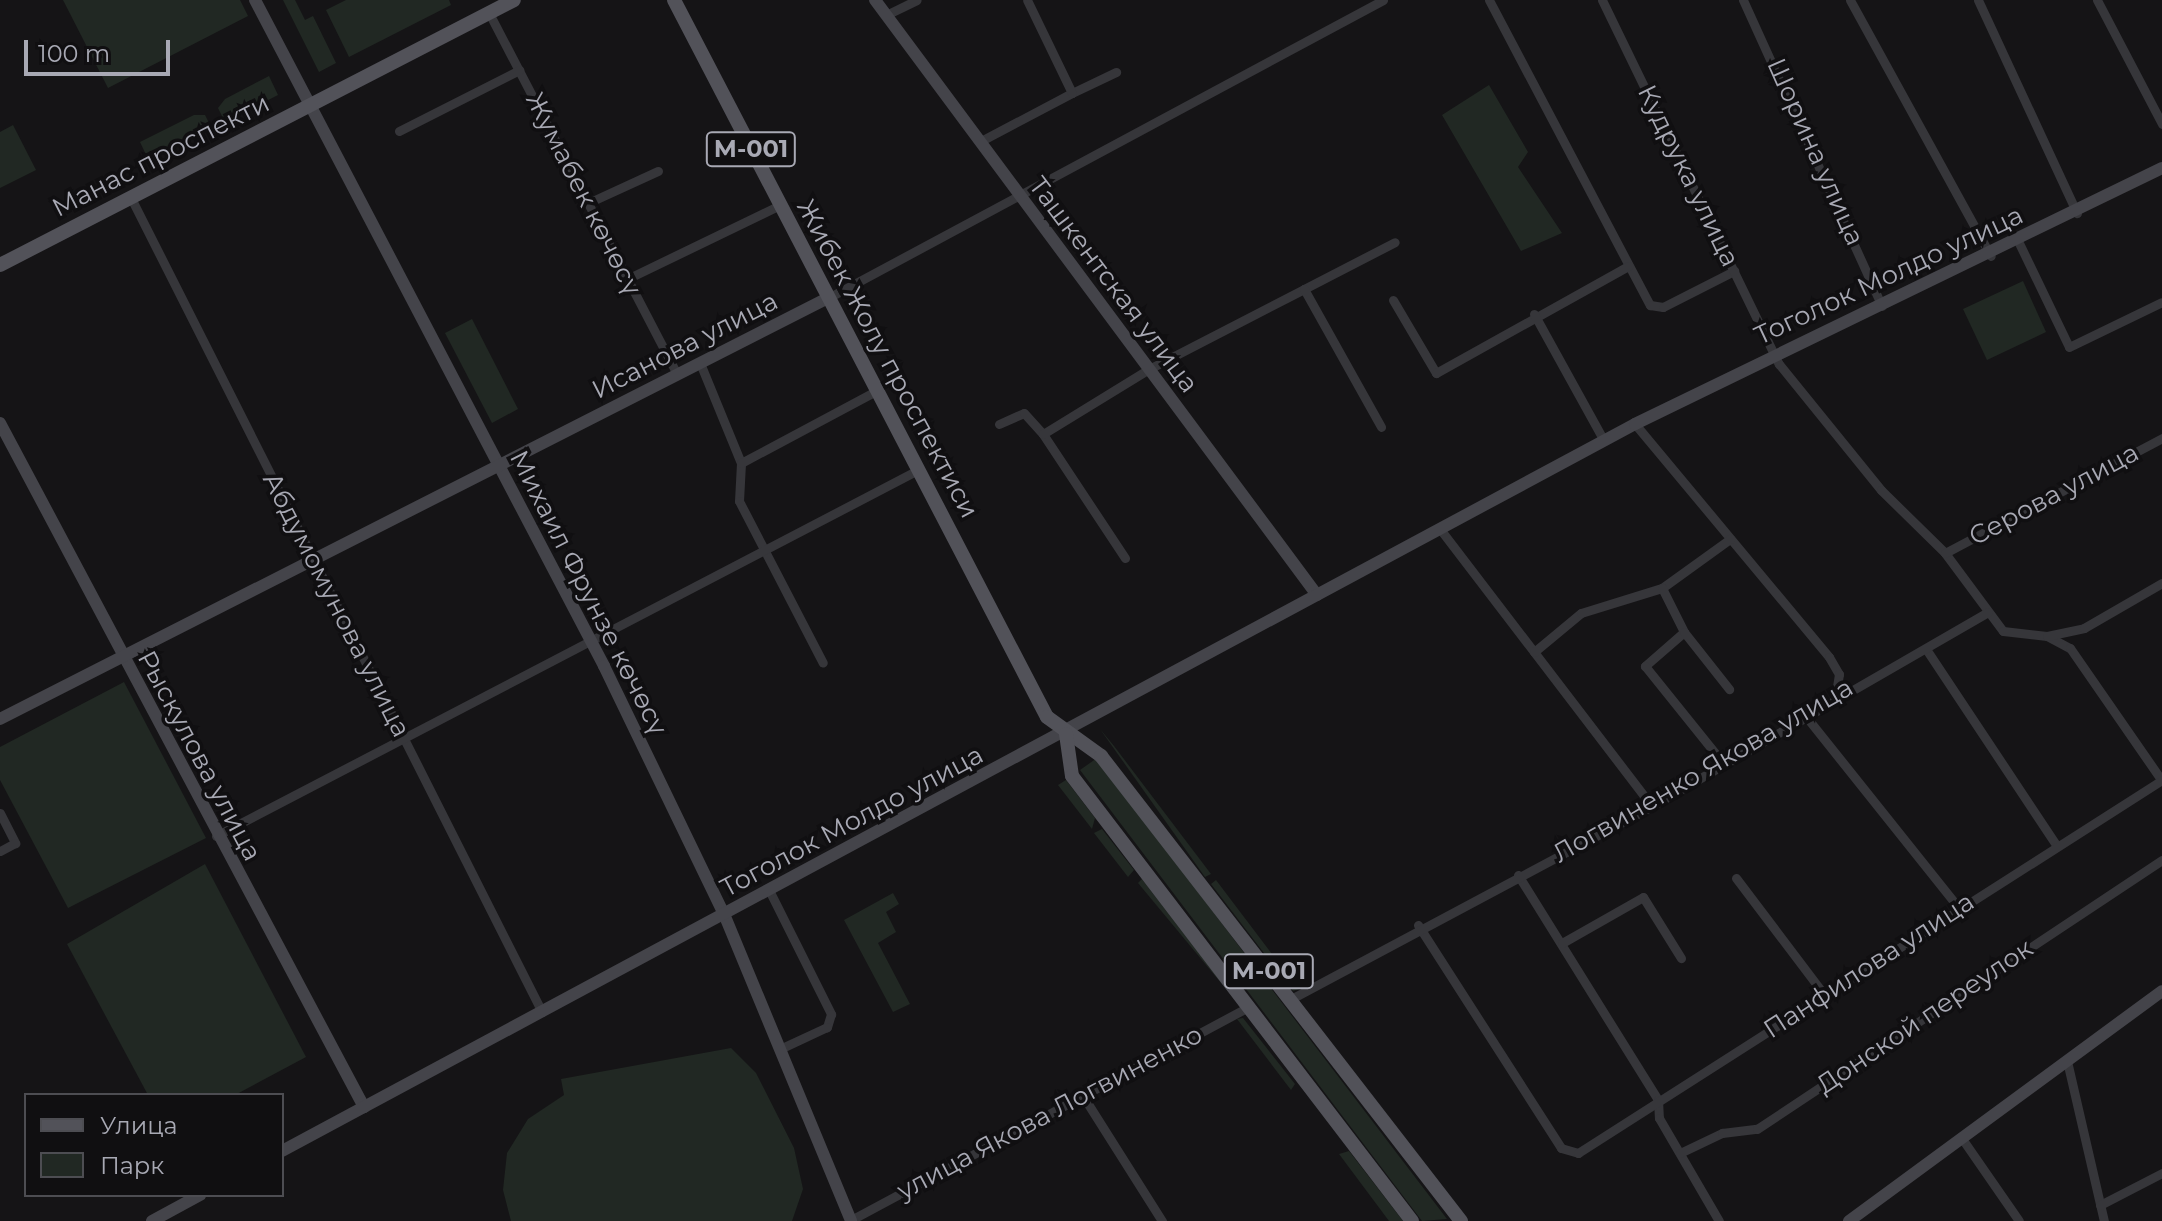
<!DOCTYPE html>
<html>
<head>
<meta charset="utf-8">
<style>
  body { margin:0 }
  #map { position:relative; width:2162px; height:1221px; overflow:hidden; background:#151416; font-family:Montserrat,sans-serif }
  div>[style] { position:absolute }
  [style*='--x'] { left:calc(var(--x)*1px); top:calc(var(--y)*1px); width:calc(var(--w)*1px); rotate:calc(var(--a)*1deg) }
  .green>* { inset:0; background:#212823 }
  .street>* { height:9px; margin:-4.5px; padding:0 4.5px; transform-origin:4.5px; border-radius:4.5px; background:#36363a }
  .secondary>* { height:12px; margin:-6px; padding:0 6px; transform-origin:6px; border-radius:6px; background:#44444a }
  .primary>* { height:14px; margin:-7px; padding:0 7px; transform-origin:7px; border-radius:7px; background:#525259 }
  span { translate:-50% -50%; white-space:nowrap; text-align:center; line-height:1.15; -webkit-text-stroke:7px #100f11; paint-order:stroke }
  .shield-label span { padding:2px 6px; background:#100f11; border:2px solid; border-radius:6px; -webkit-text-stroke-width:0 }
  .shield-label { font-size:24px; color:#a8a9b4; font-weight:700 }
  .street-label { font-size:26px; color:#a8a9b4 }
  .legend { position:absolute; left:24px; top:1093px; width:260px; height:104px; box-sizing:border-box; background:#100f11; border:2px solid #4d4d52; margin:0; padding:10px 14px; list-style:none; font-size:24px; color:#a8a9b4 }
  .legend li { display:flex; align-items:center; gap:16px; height:40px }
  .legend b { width:40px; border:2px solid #4d4d52 }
  .scale { position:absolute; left:24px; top:40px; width:146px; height:36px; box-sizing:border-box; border:4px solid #a8a9b4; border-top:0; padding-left:10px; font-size:24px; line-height:28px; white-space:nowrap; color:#a8a9b4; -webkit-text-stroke:6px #100f11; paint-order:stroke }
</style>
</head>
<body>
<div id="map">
  <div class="green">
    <div style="clip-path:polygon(63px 0,240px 0,248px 16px,108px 88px)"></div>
    <div style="clip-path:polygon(283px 0,295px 0,305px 20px,313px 16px,336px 63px,319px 72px)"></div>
    <div style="clip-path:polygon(346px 0,449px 0,451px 5px,349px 57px,326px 10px)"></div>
    <div style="clip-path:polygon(269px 76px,278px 95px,225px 122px,218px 108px,225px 99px)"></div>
    <div style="clip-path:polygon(1489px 85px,1528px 152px,1518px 167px,1562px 233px,1521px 251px,1442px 115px)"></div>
    <div style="clip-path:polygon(194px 115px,205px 115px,212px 129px,149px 161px,140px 142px)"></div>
    <div style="clip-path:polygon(13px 125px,36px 170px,0 188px,0 132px)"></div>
    <div style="clip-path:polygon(2023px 281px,2046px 332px,1987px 360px,1963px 309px)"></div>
    <div style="clip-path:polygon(472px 319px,518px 409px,492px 423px,445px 333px)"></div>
    <div style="clip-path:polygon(124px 682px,206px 838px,68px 908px,0 780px,0 747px)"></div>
    <div style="clip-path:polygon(1100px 729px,1114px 746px,1211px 874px,1205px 877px)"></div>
    <div style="clip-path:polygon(1097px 758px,1260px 974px,1447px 1219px,1422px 1221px,1080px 770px)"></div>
    <div style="clip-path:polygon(1066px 780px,1095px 818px,1092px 829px,1058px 785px)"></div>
    <div style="clip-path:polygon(1102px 829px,1134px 870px,1128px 877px,1094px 833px)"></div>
    <div style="clip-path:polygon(205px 864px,306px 1057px,235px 1095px,148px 1095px,67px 944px)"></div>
    <div style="clip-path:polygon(1142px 879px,1231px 995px,1138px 883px)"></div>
    <div style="clip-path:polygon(1216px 880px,1278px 962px,1299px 989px,1293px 991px,1211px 884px)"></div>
    <div style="clip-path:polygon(893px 893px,899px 904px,886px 912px,896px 932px,878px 943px,910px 1004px,893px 1012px,844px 920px)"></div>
    <div style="clip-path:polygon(1243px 1018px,1295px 1084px,1291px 1090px,1237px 1019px)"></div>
    <div style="clip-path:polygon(731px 1048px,756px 1073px,794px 1148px,803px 1189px,792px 1221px,511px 1221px,503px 1190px,507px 1153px,528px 1119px,564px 1095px,561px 1079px)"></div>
    <div style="clip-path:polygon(1349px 1151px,1403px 1221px,1389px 1221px,1339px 1154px)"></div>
  </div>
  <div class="street">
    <div style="--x:1489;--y:0;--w:345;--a:62.2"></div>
    <div style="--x:1650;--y:305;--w:13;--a:9"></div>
    <div style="--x:1663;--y:307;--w:80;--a:-26.9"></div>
    <div style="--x:1602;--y:0;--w:405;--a:64.1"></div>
    <div style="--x:1779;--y:364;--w:162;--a:51"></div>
    <div style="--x:1881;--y:490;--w:90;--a:44.5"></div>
    <div style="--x:1945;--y:553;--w:97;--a:53.4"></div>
    <div style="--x:2003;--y:631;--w:44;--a:6.5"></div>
    <div style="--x:2047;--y:636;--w:26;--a:28"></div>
    <div style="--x:2070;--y:648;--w:162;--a:55.3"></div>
    <div style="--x:1743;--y:0;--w:336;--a:65.6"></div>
    <div style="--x:1850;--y:0;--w:292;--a:61.2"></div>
    <div style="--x:1978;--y:0;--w:235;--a:65.1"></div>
    <div style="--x:2097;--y:0;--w:140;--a:62.3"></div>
    <div style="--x:489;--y:13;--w:407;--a:62.5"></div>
    <div style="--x:886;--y:15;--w:34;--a:-26"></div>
    <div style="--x:1072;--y:93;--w:49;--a:-25.5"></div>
    <div style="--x:399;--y:131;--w:135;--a:-26.9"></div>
    <div style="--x:979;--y:142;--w:105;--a:-27.8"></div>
    <div style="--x:1072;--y:93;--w:103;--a:-115.8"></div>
    <div style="--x:131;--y:198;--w:912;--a:63.21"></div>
    <div style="--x:588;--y:203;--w:77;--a:-24.6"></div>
    <div style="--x:2019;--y:243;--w:115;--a:64.3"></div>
    <div style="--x:2069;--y:347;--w:103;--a:-25.8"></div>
    <div style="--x:627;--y:279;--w:170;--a:-25.8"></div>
    <div style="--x:1304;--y:289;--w:102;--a:-27.3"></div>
    <div style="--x:828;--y:298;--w:630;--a:-28.23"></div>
    <div style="--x:1393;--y:300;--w:85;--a:59.5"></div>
    <div style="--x:1436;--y:373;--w:220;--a:-29.1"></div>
    <div style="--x:1534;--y:314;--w:145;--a:61.1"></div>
    <div style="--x:700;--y:363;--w:108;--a:67.7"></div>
    <div style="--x:741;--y:463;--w:38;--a:93"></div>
    <div style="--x:739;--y:501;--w:182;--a:62.6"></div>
    <div style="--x:999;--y:424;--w:27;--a:-24"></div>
    <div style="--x:1024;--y:413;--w:28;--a:48"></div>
    <div style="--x:1635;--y:424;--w:303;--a:50.2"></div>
    <div style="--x:1829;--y:657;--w:20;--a:60"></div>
    <div style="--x:1839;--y:674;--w:20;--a:99"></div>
    <div style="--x:741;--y:463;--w:153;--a:-28.1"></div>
    <div style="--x:1440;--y:529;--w:349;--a:52.6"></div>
    <div style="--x:1945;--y:553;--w:246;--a:-27.9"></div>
    <div style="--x:1125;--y:558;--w:149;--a:-123.5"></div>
    <div style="--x:1043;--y:434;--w:124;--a:-31.5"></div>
    <div style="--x:1149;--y:369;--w:174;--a:-27.3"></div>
    <div style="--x:1304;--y:289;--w:158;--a:60.8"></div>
    <div style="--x:1662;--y:588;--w:84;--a:-35.8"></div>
    <div style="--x:1684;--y:632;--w:52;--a:138.9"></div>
    <div style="--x:1645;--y:666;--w:124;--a:51.2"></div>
    <div style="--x:2047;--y:636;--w:38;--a:-12"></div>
    <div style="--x:2084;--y:628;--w:90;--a:-30"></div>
    <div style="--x:1926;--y:649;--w:235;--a:56.4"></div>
    <div style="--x:1534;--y:652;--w:61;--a:-39.7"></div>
    <div style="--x:1581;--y:613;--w:85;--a:-17.2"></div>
    <div style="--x:1662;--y:588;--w:49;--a:63.4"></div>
    <div style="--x:1684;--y:632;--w:73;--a:51.7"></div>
    <div style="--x:1804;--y:714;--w:246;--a:51.4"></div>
    <div style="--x:0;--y:813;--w:34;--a:63"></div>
    <div style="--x:15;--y:843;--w:17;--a:152"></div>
    <div style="--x:216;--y:836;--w:792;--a:-27.54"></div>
    <div style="--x:1518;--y:875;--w:265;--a:58.1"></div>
    <div style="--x:1658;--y:1100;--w:18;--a:87"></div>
    <div style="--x:1659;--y:1118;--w:119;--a:59.8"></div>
    <div style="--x:1736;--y:878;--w:149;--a:52.9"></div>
    <div style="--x:769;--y:890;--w:139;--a:63.4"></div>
    <div style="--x:831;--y:1014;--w:14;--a:107"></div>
    <div style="--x:827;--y:1027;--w:50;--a:155"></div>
    <div style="--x:1418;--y:925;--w:265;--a:57.3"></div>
    <div style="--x:1561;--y:1148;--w:18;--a:16"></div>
    <div style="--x:1578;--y:1153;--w:693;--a:-32.57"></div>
    <div style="--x:1562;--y:943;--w:93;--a:-29.6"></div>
    <div style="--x:1643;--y:897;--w:72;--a:58.1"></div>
    <div style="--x:1291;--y:999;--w:409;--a:-28.1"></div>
    <div style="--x:1652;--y:806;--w:388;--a:-30"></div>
    <div style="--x:2067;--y:1061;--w:164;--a:77"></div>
    <div style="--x:1083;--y:1096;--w:148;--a:57.7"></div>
    <div style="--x:1963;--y:1140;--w:98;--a:55.3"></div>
    <div style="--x:1680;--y:1153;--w:47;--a:-25.5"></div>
    <div style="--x:1722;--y:1133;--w:35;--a:-7"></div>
    <div style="--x:1757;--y:1129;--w:486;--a:-33.6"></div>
    <div style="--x:2100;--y:1205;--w:70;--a:-27.3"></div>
    <div style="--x:851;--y:1220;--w:453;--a:-28.2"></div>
  </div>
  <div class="secondary">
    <div style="--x:255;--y:0;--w:752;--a:62.34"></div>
    <div style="--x:604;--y:666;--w:276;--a:64.2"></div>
    <div style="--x:724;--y:914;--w:332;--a:67.5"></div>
    <div style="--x:875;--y:0;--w:741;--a:53.39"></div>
    <div style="--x:0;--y:423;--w:775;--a:61.98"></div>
    <div style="--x:0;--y:719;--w:929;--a:-26.95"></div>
    <div style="--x:282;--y:1151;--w:1536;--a:-28.25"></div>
    <div style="--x:1635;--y:424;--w:586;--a:-25.91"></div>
    <div style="--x:152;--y:1221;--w:55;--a:-28.4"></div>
    <div style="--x:1849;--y:1221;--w:388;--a:-36.3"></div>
  </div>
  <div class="primary">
    <div style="--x:674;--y:0;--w:808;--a:62.52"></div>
    <div style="--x:1047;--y:717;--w:67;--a:35.8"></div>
    <div style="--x:1101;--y:756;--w:588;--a:52.25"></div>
    <div style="--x:0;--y:265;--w:578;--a:-27.27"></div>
    <div style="--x:1066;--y:734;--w:42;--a:81.9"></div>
    <div style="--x:1072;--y:776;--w:560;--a:52.62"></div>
  </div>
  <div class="shield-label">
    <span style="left:751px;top:149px">М-001</span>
    <span style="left:1269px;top:971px">М-001</span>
  </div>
  <div class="street-label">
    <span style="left:1815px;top:152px;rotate:66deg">Шорина улица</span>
    <span style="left:161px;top:156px;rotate:-27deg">Манас проспекти</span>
    <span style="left:1688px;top:176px;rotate:64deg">Кудрука улица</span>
    <span style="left:583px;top:194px;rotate:63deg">Жумабек көчөсү</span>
    <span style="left:1889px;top:276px;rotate:-25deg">Тоголок Молдо улица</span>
    <span style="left:1113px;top:285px;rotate:53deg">Ташкентская улица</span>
    <span style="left:685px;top:346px;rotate:-27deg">Исанова улица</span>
    <span style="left:887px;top:359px;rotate:62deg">Жибек Жолу проспектиси</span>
    <span style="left:2054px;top:495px;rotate:-28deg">Серова улица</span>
    <span style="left:588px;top:593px;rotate:63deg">Михаил Фрунзе көчөсү</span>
    <span style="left:336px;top:605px;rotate:63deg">Абдумомунова улица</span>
    <span style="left:199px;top:756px;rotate:62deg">Рыскулова улица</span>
    <span style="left:1703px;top:771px;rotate:-30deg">Логвиненко Якова улица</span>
    <span style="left:852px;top:822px;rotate:-28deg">Тоголок Молдо улица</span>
    <span style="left:1869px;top:966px;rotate:-33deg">Панфилова улица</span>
    <span style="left:1925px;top:1017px;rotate:-34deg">Донской переулок</span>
    <span style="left:1050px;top:1113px;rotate:-28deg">улица Якова Логвиненко</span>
  </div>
  <ul class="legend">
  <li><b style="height:10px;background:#525259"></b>Улица</li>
  <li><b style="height:22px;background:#212823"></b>Парк</li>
  </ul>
  <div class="scale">100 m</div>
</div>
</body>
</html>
